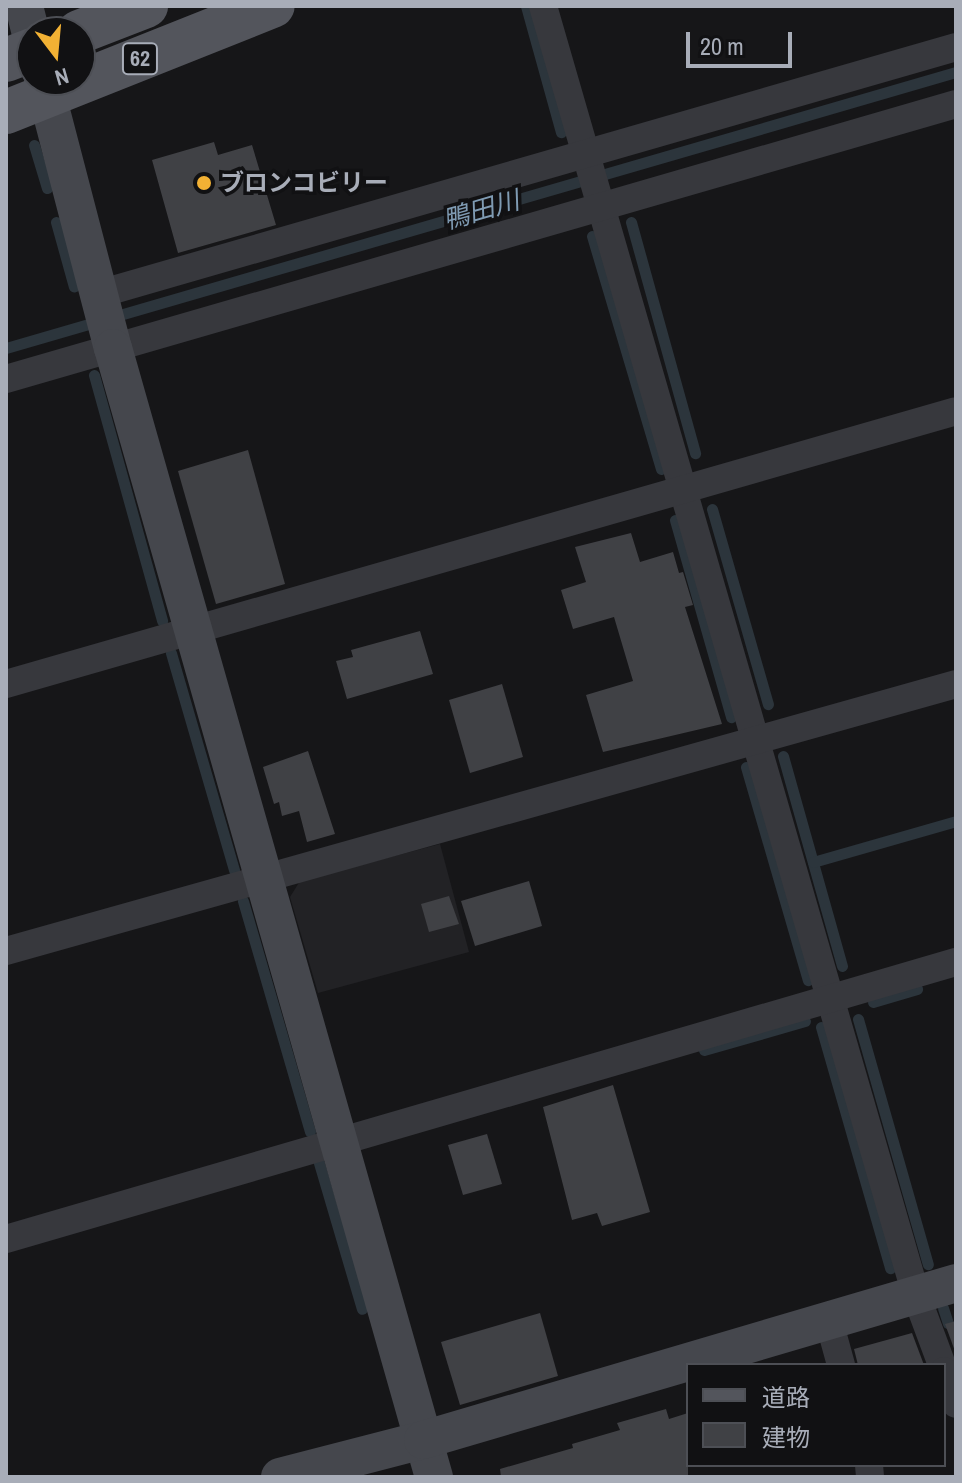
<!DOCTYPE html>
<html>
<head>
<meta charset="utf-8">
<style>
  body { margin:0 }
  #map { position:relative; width:962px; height:1483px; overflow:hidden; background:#161618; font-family:"Archivo Narrow","Noto Sans JP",sans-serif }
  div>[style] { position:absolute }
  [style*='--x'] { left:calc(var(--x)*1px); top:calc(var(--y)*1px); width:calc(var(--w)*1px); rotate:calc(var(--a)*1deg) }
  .built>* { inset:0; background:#222225 }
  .stream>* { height:11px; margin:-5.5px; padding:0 5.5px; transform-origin:5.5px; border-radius:5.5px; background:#2c353c }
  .building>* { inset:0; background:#404145 }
  .street>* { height:28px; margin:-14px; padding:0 14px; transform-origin:14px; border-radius:14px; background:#37383d }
  .secondary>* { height:38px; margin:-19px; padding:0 19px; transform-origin:19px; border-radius:19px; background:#45474d }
  .primary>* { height:44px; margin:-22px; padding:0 22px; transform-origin:22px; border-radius:22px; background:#53555c }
  .dots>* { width:22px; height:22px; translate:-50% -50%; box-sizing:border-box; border:4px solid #111113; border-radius:50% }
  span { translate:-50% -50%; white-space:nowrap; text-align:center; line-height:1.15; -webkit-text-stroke:7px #111113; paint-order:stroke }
  .shield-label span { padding:2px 6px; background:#111113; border:2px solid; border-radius:6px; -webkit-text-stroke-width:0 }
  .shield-label { font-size:22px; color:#a8adb8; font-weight:700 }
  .poi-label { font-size:24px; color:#a8adb8; font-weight:700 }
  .left { translate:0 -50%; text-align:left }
  .water-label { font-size:26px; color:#7f9bb3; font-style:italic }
  .frame { position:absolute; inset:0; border:8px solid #a8adb8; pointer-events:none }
  .legend { position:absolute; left:686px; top:1363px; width:260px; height:104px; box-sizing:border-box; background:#111113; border:2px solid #4d4f55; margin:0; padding:10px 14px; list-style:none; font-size:24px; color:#a8adb8 }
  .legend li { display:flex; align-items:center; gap:16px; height:40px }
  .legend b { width:40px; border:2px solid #4d4f55 }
  .north { position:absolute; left:16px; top:16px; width:80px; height:80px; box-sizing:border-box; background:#111113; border:2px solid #4d4f55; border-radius:50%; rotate:164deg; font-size:22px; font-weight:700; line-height:32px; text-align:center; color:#a8adb8 }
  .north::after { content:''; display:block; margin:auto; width:28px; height:36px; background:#f2b134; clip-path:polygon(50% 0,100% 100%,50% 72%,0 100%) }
  .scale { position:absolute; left:686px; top:32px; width:106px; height:36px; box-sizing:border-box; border:4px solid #a8adb8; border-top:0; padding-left:10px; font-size:24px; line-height:28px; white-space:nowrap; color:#a8adb8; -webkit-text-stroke:6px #111113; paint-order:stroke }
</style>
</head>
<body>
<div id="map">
  <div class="built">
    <div style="clip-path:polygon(440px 844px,469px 952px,318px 993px,290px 897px,300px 881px)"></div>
  </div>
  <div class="stream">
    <div style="--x:526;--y:6;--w:131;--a:74.5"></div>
    <div style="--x:34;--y:145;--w:45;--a:73.2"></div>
    <div style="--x:56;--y:222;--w:67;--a:74.5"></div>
    <div style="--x:631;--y:222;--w:240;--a:74.5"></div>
    <div style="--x:592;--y:236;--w:243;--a:73.5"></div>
    <div style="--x:6;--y:348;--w:989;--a:-16.2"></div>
    <div style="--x:94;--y:375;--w:255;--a:74.5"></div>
    <div style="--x:712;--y:509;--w:203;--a:74"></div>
    <div style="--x:675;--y:520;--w:205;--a:74.1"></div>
    <div style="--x:171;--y:653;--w:226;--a:73.8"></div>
    <div style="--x:783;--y:756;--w:218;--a:74.3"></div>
    <div style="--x:746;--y:767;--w:222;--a:73.8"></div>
    <div style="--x:813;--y:862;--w:149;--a:-16"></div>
    <div style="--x:243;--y:901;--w:240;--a:73.8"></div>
    <div style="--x:873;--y:1002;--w:46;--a:-16.5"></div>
    <div style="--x:858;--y:1019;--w:255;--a:74.1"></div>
    <div style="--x:821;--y:1027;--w:251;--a:74"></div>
    <div style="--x:704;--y:1050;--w:105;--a:-16"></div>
    <div style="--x:319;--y:1163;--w:152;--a:73.6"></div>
    <div style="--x:943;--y:1308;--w:16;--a:72"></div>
  </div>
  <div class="building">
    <div style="clip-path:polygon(214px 142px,218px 155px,252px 145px,276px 225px,178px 253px,152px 160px)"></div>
    <div style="clip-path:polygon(248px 450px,285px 584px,216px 604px,178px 471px)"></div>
    <div style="clip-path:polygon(631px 533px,640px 562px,673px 552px,679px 573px,683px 572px,693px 605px,685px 607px,722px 724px,603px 752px,586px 695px,633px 681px,614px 617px,573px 629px,561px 590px,586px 582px,575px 547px)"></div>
    <div style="clip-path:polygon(420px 631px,433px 674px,347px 699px,336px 661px,353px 657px,351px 650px)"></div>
    <div style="clip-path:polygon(502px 684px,523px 757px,470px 773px,449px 700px)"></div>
    <div style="clip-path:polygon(308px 751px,335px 834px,307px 842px,299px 811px,282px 816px,279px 802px,274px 804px,263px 767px)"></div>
    <div style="clip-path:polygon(529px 881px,542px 926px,475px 946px,461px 901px)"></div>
    <div style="clip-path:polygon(449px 896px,459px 924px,429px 932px,421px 904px)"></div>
    <div style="clip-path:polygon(613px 1085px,650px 1212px,602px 1226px,597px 1213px,572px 1220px,543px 1107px)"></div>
    <div style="clip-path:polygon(487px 1134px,502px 1184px,463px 1195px,448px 1145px)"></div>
    <div style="clip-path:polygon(540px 1313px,558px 1376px,460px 1405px,441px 1342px)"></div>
    <div style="clip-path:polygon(956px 1321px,956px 1354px,945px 1324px)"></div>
    <div style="clip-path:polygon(912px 1333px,924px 1365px,858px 1365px,854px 1349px)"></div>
    <div style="clip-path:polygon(666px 1409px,669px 1419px,688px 1413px,688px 1477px,501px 1477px,500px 1469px,573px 1448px,572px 1444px,620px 1430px,617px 1423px)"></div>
  </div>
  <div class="street">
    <div style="--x:543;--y:6;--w:1342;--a:73.86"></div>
    <div style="--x:916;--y:1295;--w:75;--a:69.6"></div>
    <div style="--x:99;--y:294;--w:892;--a:-16.08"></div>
    <div style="--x:6;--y:379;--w:989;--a:-16.14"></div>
    <div style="--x:6;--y:684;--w:988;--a:-16.03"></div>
    <div style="--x:6;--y:951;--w:987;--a:-15.7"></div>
    <div style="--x:6;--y:1239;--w:990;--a:-16.26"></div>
    <div style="--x:829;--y:1321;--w:46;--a:74.7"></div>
    <div style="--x:944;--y:1371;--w:35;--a:70"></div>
    <div style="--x:869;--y:1465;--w:12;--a:85"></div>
  </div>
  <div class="secondary">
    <div style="--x:24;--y:6;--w:32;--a:76"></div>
    <div style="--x:43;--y:80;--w:277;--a:75.4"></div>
    <div style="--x:113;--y:348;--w:1174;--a:74.13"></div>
    <div style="--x:280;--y:1477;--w:148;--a:-14.5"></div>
    <div style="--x:423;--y:1440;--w:556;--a:-16.41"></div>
  </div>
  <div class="primary">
    <div style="--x:79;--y:32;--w:72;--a:-21.2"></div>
    <div style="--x:6;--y:60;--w:28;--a:-21"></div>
    <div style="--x:6;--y:112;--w:287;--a:-21.7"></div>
  </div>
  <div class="dots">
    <div style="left:204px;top:183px;background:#f2b134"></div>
  </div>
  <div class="shield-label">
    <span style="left:140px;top:59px">62</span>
  </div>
  <div class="poi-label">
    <span class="left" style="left:220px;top:183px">ブロンコビリー</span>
  </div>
  <div class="water-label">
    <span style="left:481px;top:210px;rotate:-16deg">鴨田川</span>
  </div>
  <div class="frame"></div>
  <ul class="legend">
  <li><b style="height:10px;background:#53555c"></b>道路</li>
  <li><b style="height:22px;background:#404145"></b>建物</li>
  </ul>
  <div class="north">N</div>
  <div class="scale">20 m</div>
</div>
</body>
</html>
